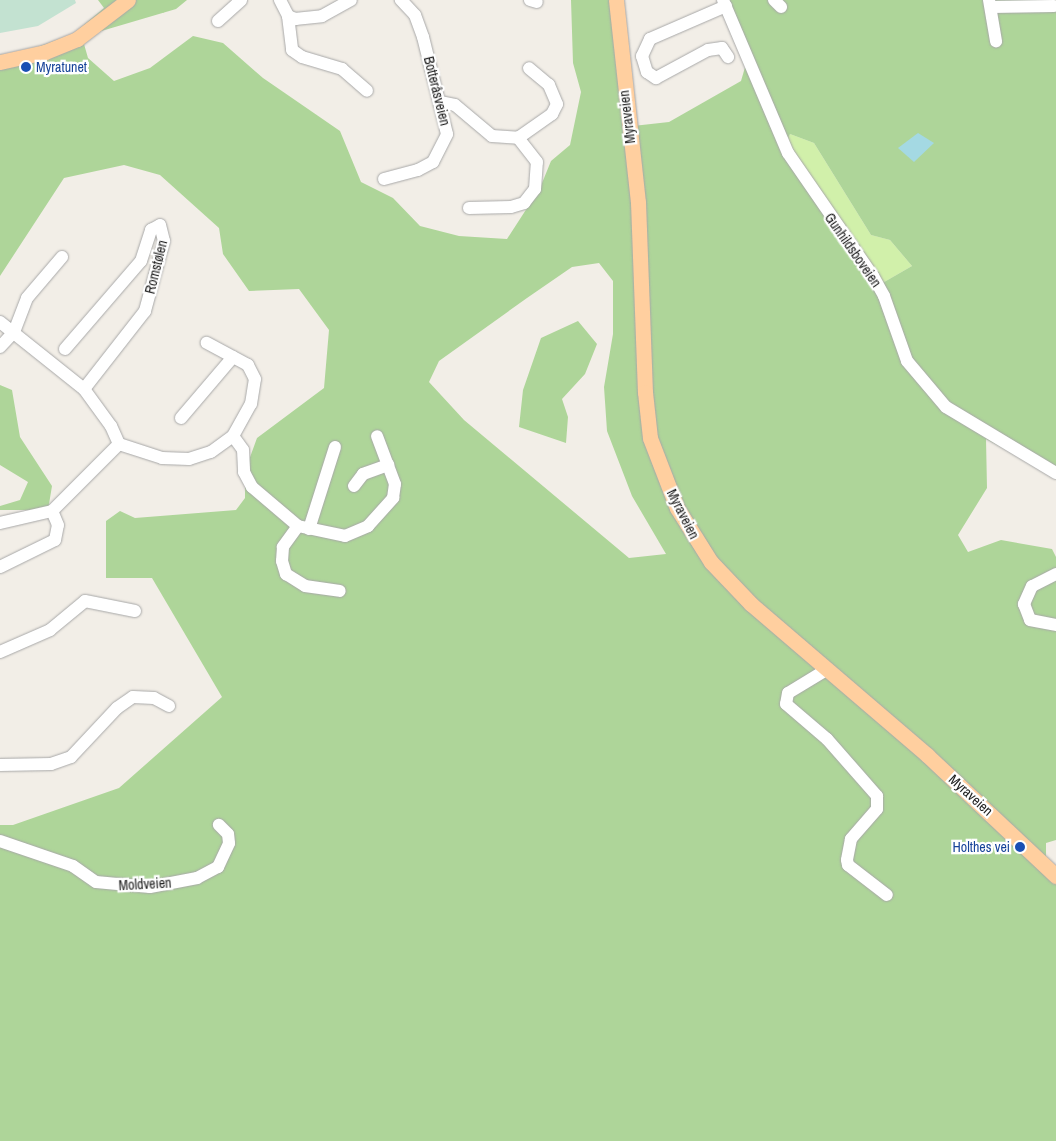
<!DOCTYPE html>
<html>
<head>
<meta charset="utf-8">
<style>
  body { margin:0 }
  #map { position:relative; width:1056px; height:1141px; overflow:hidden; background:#f2eee7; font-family:"Archivo Narrow",sans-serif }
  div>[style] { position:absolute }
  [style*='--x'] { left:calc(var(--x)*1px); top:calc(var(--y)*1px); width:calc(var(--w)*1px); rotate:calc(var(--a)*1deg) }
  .grass>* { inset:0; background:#d1f0aa }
  .forest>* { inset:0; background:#aed599 }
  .wetland>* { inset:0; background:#c3e2d1 }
  .water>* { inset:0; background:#a4d9e3 }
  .roads { filter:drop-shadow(0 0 1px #a8a8a8) drop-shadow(0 0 1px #a8a8a8) }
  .minor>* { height:12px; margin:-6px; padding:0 6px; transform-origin:6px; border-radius:6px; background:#fff }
  .major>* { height:15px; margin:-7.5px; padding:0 7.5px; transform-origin:7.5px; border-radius:7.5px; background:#ffcf9f }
  .dots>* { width:14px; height:14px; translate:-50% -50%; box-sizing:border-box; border:2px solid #fff; border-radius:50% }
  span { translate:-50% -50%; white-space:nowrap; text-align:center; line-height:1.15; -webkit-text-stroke:4.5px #fff; paint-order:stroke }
  .transit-label { font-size:14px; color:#164399 }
  .left { translate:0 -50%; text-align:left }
  .right { translate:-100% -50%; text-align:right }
  .street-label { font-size:14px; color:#212121 }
</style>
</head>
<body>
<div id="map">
  <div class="grass">
    <div style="clip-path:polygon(790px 134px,814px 143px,871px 235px,890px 240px,912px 266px,879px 285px,784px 147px)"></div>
  </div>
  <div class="forest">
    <div style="clip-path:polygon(evenodd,98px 0,187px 0,176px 9px,98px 32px,84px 44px,88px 58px,114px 81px,150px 68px,193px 36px,223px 43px,263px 78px,340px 131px,361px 182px,393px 198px,420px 226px,459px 236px,507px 239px,540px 188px,551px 161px,570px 145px,581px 92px,573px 63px,571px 0,615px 0,633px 126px,669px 122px,741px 81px,748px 57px,727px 0,1056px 0,1056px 476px,986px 439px,987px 488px,958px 535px,968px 552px,1001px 540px,1052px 549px,1056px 557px,1056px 840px,1046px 843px,1046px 863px,1056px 881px,1056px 1141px,0 1141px,0 825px,13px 825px,119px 788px,222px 697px,152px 578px,106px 578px,106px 521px,120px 511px,135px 518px,236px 510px,245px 498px,245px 471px,257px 438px,324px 388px,329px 330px,299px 289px,249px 291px,223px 254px,219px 228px,160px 175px,124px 165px,64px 178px,0 276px,0 55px,24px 52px,73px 34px,104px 8px,98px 0,790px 134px,814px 143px,871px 235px,890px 240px,912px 266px,879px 285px,784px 148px,790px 134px,98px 0,599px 263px,613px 281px,613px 334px,604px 387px,607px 431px,632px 496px,666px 554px,629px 558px,464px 420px,429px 382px,439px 361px,527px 298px,572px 267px,599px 263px)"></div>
    <div style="clip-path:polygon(578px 321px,597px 344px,585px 374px,562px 399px,568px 417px,566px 443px,519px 427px,523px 390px,541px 338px)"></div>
    <div style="clip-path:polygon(0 385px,12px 390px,20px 437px,52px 486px,48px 510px,0 510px,0 506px,20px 500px,28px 482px,0 465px)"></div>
  </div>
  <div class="wetland">
    <div style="clip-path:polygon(0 0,75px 0,76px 3px,38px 26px,0 33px)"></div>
  </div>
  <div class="water">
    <div style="clip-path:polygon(918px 133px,934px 143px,914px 162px,898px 148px)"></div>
  </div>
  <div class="roads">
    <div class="minor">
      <div style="--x:280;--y:0;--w:18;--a:63"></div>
      <div style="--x:288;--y:16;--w:8;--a:23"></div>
      <div style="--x:295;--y:19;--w:27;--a:-6"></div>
      <div style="--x:322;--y:16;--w:33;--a:-29"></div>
      <div style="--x:530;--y:0;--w:7;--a:16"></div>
      <div style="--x:723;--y:0;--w:166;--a:67"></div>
      <div style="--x:788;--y:153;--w:150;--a:55.4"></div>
      <div style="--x:873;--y:276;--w:23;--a:61"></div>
      <div style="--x:884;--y:296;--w:69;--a:70.5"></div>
      <div style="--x:907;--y:361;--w:60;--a:49.7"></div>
      <div style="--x:946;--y:407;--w:128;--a:31"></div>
      <div style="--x:774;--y:0;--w:10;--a:45"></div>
      <div style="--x:989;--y:0;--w:42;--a:80.3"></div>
      <div style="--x:726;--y:6;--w:83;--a:156.5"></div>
      <div style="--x:650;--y:39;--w:19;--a:115"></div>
      <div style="--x:642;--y:56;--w:17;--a:73"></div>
      <div style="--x:647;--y:72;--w:11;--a:34"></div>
      <div style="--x:656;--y:78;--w:59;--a:-28.3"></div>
      <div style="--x:708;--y:50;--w:14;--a:-8"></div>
      <div style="--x:722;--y:48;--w:11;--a:56"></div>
      <div style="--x:991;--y:7;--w:63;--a:-0.9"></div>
      <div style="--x:288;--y:16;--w:34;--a:83"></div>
      <div style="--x:292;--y:50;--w:12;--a:35"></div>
      <div style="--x:302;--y:57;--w:42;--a:16.7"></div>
      <div style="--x:342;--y:69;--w:33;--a:41"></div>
      <div style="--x:218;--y:21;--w:31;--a:-42"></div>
      <div style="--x:441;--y:102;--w:14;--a:12"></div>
      <div style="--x:455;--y:105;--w:48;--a:40"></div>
      <div style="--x:492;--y:136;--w:26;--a:4"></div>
      <div style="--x:518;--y:138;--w:42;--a:-35.2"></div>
      <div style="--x:552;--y:114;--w:11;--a:-63"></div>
      <div style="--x:557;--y:104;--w:21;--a:-113"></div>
      <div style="--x:549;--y:85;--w:26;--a:-140"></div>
      <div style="--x:384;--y:179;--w:35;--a:-15"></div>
      <div style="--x:418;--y:170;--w:17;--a:-28"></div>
      <div style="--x:433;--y:162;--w:31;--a:-63"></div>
      <div style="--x:447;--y:134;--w:100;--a:-103.9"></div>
      <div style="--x:423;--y:37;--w:23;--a:-110"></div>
      <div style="--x:415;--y:15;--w:21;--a:-133"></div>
      <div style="--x:469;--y:208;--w:42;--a:-1.4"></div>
      <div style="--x:511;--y:207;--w:14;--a:-17"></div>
      <div style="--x:524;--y:203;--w:18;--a:-52"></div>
      <div style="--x:535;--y:189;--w:27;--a:-86"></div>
      <div style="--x:537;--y:162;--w:31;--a:-128"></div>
      <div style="--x:0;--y:322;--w:107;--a:38.6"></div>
      <div style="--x:84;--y:389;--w:46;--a:53.9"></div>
      <div style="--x:111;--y:426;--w:20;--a:66"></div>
      <div style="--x:119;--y:444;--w:95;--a:135"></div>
      <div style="--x:52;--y:511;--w:53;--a:167"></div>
      <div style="--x:0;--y:347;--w:21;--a:-47"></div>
      <div style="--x:14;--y:332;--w:36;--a:-69"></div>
      <div style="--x:27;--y:298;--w:54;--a:-49.5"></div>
      <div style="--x:65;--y:349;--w:116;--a:-49.2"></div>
      <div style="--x:141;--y:261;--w:33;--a:-72"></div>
      <div style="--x:151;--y:230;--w:10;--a:-29"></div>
      <div style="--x:160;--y:225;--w:16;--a:76"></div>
      <div style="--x:164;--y:241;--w:73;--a:105.2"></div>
      <div style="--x:145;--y:311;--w:99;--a:128"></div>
      <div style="--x:181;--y:418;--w:80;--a:-49.6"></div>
      <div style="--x:233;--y:436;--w:17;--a:54"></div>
      <div style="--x:243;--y:450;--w:22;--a:87"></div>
      <div style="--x:244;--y:472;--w:17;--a:62"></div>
      <div style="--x:252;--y:487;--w:60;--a:40.3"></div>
      <div style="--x:298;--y:526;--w:48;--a:12"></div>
      <div style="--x:345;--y:536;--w:25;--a:-23"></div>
      <div style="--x:368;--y:526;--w:38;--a:-48"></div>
      <div style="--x:393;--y:498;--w:14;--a:-82"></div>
      <div style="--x:395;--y:484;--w:51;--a:-110.6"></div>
      <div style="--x:119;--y:444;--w:45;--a:18"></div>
      <div style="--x:162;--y:458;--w:27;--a:2"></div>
      <div style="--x:189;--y:459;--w:23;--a:-18"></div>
      <div style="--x:211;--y:452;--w:27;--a:-36"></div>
      <div style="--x:233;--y:436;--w:37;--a:-61"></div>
      <div style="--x:251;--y:404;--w:25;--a:-81"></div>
      <div style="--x:255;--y:379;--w:16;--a:-117"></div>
      <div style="--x:248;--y:365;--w:47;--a:-151.8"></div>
      <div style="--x:354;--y:486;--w:15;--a:-53"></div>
      <div style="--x:363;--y:474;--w:27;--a:-20"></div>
      <div style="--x:298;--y:526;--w:26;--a:126"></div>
      <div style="--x:283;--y:547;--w:14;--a:94"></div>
      <div style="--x:282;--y:561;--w:14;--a:73"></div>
      <div style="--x:286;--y:574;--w:22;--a:32"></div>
      <div style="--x:305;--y:586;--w:35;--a:8"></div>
      <div style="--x:309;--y:529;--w:86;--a:-72.4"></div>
      <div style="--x:0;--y:567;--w:61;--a:-26.1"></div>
      <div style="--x:55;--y:540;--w:15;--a:-79"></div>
      <div style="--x:58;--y:525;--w:15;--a:-113"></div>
      <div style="--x:1056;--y:574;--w:27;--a:153"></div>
      <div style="--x:1032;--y:586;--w:20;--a:114"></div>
      <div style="--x:1024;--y:604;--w:17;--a:69"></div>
      <div style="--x:1030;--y:620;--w:26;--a:11"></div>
      <div style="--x:0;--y:652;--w:55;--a:-23.7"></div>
      <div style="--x:50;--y:630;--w:45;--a:-39.6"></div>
      <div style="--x:85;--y:601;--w:51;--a:11.3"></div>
      <div style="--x:826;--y:670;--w:44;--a:148.8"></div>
      <div style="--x:788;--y:693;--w:11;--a:100"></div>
      <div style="--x:786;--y:704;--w:54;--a:40.5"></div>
      <div style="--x:827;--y:739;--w:76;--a:48.7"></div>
      <div style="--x:877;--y:796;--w:13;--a:90"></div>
      <div style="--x:877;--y:809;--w:40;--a:131"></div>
      <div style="--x:851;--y:839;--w:21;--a:101"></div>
      <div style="--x:847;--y:860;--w:5;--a:79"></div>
      <div style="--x:848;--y:865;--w:49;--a:37.6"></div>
      <div style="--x:0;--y:765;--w:51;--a:-1.1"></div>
      <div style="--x:51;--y:764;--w:21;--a:-19"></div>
      <div style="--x:71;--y:757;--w:67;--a:-46.8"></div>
      <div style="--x:117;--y:708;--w:19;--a:-35"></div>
      <div style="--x:133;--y:697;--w:21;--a:3"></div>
      <div style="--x:154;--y:698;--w:17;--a:28"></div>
      <div style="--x:0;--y:841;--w:77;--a:18.9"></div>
      <div style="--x:73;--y:866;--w:28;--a:35"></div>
      <div style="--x:96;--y:882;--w:54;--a:5.3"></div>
      <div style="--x:150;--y:887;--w:48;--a:-10.8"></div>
      <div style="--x:197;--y:878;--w:24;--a:-28"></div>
      <div style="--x:218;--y:867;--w:26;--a:-65"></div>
      <div style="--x:229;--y:843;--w:9;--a:-96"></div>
      <div style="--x:228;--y:834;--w:13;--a:-135"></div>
    </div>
    <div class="major">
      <div style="--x:616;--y:0;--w:203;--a:83.8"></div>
      <div style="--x:638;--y:202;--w:190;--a:87.9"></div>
      <div style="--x:645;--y:392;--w:46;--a:83.8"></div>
      <div style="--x:650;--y:438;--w:75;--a:68.9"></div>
      <div style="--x:677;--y:508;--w:64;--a:57.8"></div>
      <div style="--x:711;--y:562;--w:58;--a:46.4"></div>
      <div style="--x:751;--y:604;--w:232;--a:40.6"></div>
      <div style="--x:927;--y:755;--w:177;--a:43.2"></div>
      <div style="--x:0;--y:62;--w:46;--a:-12.5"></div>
      <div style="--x:45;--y:52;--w:35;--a:-22"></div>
      <div style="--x:77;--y:39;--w:64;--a:-37.4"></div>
    </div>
  </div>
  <div class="dots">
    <div style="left:26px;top:67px;background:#1a4fb4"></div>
    <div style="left:1020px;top:847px;background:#1a4fb4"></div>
  </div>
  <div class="transit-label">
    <span class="left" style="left:36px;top:67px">Myratunet</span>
    <span class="right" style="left:1010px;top:847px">Holthes vei</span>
  </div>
  <div class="street-label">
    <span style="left:437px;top:91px;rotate:76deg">Botteråsveien</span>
    <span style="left:627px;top:117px;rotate:-97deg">Myraveien</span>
    <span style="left:853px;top:250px;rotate:55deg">Gunhildsboveien</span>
    <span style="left:156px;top:267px;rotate:-76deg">Romstølen</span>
    <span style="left:683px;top:514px;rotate:63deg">Myraveien</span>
    <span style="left:971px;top:795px;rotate:42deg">Myraveien</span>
    <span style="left:145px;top:884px;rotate:-3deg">Moldveien</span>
  </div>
</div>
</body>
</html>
